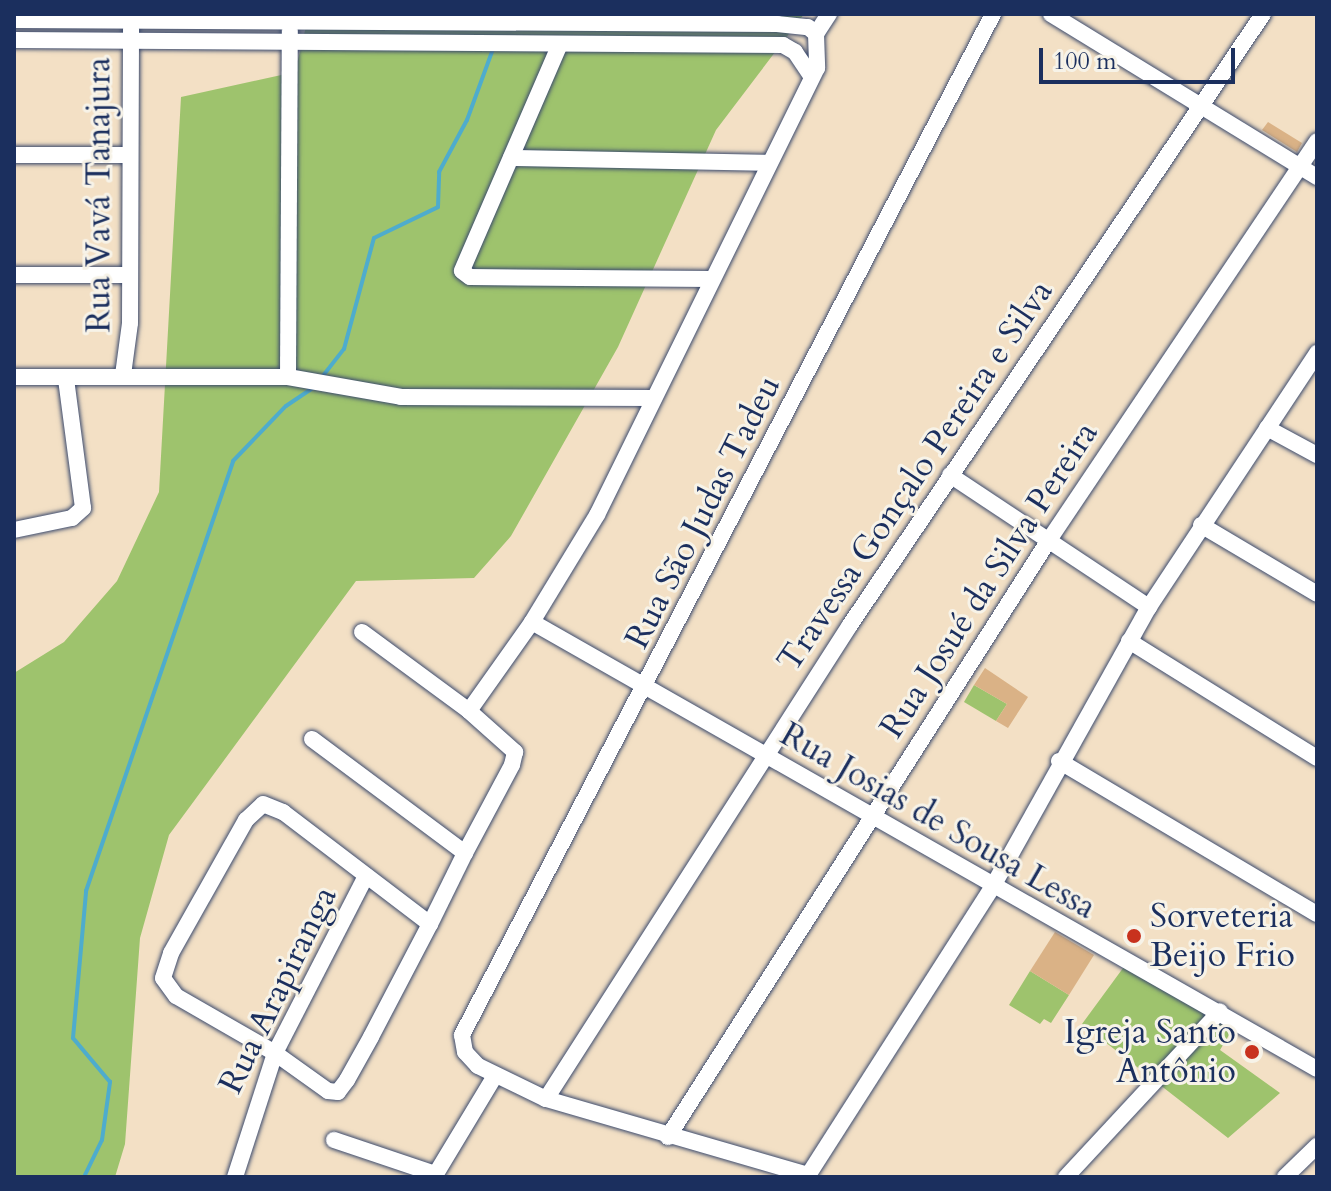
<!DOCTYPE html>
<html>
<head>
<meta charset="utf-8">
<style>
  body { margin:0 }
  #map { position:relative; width:1331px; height:1191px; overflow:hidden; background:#f3e0c5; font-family:Cardo,serif }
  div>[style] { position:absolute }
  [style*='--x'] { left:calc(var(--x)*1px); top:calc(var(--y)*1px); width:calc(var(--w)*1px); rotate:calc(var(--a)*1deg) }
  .green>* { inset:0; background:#9ec36d }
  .stream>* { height:4px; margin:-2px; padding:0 2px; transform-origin:2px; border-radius:2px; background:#4eaccd }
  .building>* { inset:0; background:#dab286 }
  .roads { filter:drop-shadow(0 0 2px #3b4a6d) drop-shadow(0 0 2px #3b4a6d) }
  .minor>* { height:16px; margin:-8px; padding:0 8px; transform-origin:8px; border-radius:8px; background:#fff }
  .dots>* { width:22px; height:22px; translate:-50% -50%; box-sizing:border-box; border:4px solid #f7f3e8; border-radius:50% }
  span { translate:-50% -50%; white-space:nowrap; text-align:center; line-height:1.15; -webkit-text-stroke:6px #f7f3e8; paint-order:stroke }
  .street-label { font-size:34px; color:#1b2f5e }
  .poi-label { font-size:34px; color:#1b2f5e }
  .left { translate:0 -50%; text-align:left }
  .right { translate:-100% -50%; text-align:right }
  .frame { position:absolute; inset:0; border:16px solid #1b2f5e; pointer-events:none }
  .scale { position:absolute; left:1039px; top:48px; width:196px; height:36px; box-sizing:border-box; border:4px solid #1b2f5e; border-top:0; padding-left:10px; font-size:24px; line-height:28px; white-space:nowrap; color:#1b2f5e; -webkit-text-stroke:6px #f7f3e8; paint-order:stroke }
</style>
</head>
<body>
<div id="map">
  <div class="green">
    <div style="clip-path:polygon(309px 14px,804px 14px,716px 130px,618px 347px,511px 536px,474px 578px,356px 581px,169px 835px,140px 938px,125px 1144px,115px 1177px,14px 1177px,14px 673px,64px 642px,117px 581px,159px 492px,181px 97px,295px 72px)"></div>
    <div style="clip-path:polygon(974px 685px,1007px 704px,996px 721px,964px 702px)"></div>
    <div style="clip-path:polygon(1126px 964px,1232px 1030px,1220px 1050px,1280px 1093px,1228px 1138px,1082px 1024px)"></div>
    <div style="clip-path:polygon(1030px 971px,1069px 995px,1051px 1023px,1044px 1019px,1040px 1024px,1009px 1005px)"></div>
  </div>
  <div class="stream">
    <div style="--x:322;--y:377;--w:36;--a:-52"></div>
    <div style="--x:344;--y:349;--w:115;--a:-74.9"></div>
    <div style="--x:374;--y:238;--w:71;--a:-25.8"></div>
    <div style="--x:438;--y:207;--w:35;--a:-88"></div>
    <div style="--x:439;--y:172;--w:59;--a:-61.7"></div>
    <div style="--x:467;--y:120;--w:76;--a:-69.9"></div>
    <div style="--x:84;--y:1177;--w:41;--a:-64.1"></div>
    <div style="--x:102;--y:1140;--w:59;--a:-82.1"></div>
    <div style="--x:110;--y:1082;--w:57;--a:-130.1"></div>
    <div style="--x:73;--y:1038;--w:148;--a:-84.9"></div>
    <div style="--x:86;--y:891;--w:454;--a:-71.1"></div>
    <div style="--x:233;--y:461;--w:76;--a:-46.1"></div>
    <div style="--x:286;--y:406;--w:34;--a:-34"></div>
  </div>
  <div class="building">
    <div style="clip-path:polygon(1268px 122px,1302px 143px,1297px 152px,1262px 130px)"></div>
    <div style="clip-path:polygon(985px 668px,1028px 697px,1008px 728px,996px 721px,1007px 704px,974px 685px)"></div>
    <div style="clip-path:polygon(1055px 932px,1094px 955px,1069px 995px,1030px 971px)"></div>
  </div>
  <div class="roads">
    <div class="minor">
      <div style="--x:1051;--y:14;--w:312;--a:31.5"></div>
      <div style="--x:14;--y:20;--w:763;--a:0.3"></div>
      <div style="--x:777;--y:24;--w:31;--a:6"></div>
      <div style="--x:808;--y:27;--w:11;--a:41"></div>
      <div style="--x:816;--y:34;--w:34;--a:88"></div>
      <div style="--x:817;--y:68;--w:498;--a:116.2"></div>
      <div style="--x:597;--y:515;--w:125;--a:121.3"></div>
      <div style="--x:532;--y:622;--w:109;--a:125.3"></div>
      <div style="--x:816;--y:34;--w:24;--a:-57"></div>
      <div style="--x:14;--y:40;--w:769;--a:0.37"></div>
      <div style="--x:783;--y:45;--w:14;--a:30"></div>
      <div style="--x:795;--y:52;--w:29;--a:56"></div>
      <div style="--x:560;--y:44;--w:247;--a:113.4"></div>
      <div style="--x:462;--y:271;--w:10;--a:37"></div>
      <div style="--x:470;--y:277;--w:241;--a:0.5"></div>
      <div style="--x:14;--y:155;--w:116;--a:0"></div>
      <div style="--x:511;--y:158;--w:257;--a:1.1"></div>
      <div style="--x:14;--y:275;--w:116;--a:0"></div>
      <div style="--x:123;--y:375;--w:52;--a:-82.3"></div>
      <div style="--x:130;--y:323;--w:294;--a:-89.8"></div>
      <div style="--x:14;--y:377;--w:274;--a:0"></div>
      <div style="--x:288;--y:377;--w:115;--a:10"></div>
      <div style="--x:401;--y:397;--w:253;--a:0.2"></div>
      <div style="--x:288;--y:377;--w:346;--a:-89.7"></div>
      <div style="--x:1267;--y:428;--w:57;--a:28.4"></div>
      <div style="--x:950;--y:475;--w:239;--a:33.6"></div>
      <div style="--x:1201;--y:525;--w:135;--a:30.7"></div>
      <div style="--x:14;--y:530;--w:59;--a:-11.7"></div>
      <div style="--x:72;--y:518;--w:15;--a:-42"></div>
      <div style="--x:83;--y:508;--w:131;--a:-97.5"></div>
      <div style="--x:532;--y:622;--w:903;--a:29.66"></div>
      <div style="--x:362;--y:632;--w:133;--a:36.4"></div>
      <div style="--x:469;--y:711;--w:62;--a:41.7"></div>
      <div style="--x:515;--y:752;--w:13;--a:103"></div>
      <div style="--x:512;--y:765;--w:100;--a:118.1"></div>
      <div style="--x:465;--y:853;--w:79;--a:116.2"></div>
      <div style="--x:430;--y:924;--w:127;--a:117.6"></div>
      <div style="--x:371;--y:1037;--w:49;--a:119.2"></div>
      <div style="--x:347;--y:1080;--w:15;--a:127"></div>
      <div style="--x:338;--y:1092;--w:10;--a:-174"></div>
      <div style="--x:328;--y:1091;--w:65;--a:-144.4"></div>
      <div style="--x:275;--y:1053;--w:114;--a:-150.1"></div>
      <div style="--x:176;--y:996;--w:22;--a:-126"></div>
      <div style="--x:163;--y:978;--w:26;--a:-72"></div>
      <div style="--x:171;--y:953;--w:153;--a:-60.6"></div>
      <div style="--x:246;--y:820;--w:23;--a:-43"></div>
      <div style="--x:263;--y:804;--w:22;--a:22"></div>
      <div style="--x:283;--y:812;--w:185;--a:37.3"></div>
      <div style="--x:1129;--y:641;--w:221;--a:31.9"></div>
      <div style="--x:312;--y:739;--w:191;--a:36.7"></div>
      <div style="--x:1059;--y:761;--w:300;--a:30.7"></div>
      <div style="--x:546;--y:1099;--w:563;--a:-57.33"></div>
      <div style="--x:850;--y:625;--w:737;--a:-55.94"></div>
      <div style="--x:668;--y:1137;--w:705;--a:-57.46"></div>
      <div style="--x:1047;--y:543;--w:484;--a:-56.1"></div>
      <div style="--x:334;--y:1140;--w:107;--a:18.6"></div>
      <div style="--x:808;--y:1175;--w:273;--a:-163.8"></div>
      <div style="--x:546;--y:1099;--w:76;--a:-154.1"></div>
      <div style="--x:478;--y:1066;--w:19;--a:-133"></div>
      <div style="--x:465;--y:1052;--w:17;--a:-100"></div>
      <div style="--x:462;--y:1035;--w:1151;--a:-62.52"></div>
      <div style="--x:235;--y:1177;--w:130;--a:-72.1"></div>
      <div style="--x:275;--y:1053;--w:199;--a:-62.8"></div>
      <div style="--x:434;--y:1177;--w:118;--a:-58.9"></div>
      <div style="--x:807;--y:1177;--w:345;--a:-57.4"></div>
      <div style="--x:993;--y:886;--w:320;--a:-60.8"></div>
      <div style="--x:1149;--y:607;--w:305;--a:-56.5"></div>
      <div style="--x:1066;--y:1177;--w:226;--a:-47.1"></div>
      <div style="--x:1285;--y:1177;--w:45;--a:-44.1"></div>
    </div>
  </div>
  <div class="dots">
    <div style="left:1134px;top:936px;background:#c8321e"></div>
    <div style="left:1252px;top:1052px;background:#c8321e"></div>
  </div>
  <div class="street-label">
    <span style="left:99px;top:195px;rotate:-90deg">Rua Vavá Tanajura</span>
    <span style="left:915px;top:476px;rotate:-56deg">Travessa Gonçalo Pereira e Silva</span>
    <span style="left:703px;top:512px;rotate:-63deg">Rua São Judas Tadeu</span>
    <span style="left:989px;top:580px;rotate:-57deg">Rua Josué da Silva Pereira</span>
    <span style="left:938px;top:821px;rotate:30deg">Rua Josias de Sousa Lessa</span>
    <span style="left:278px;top:990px;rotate:-64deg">Rua Arapiranga</span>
  </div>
  <div class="poi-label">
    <span class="left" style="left:1150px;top:936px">Sorveteria<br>Beijo Frio</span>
    <span class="right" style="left:1236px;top:1052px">Igreja Santo<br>Antônio</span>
  </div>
  <div class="frame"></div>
  <div class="scale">100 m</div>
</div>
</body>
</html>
